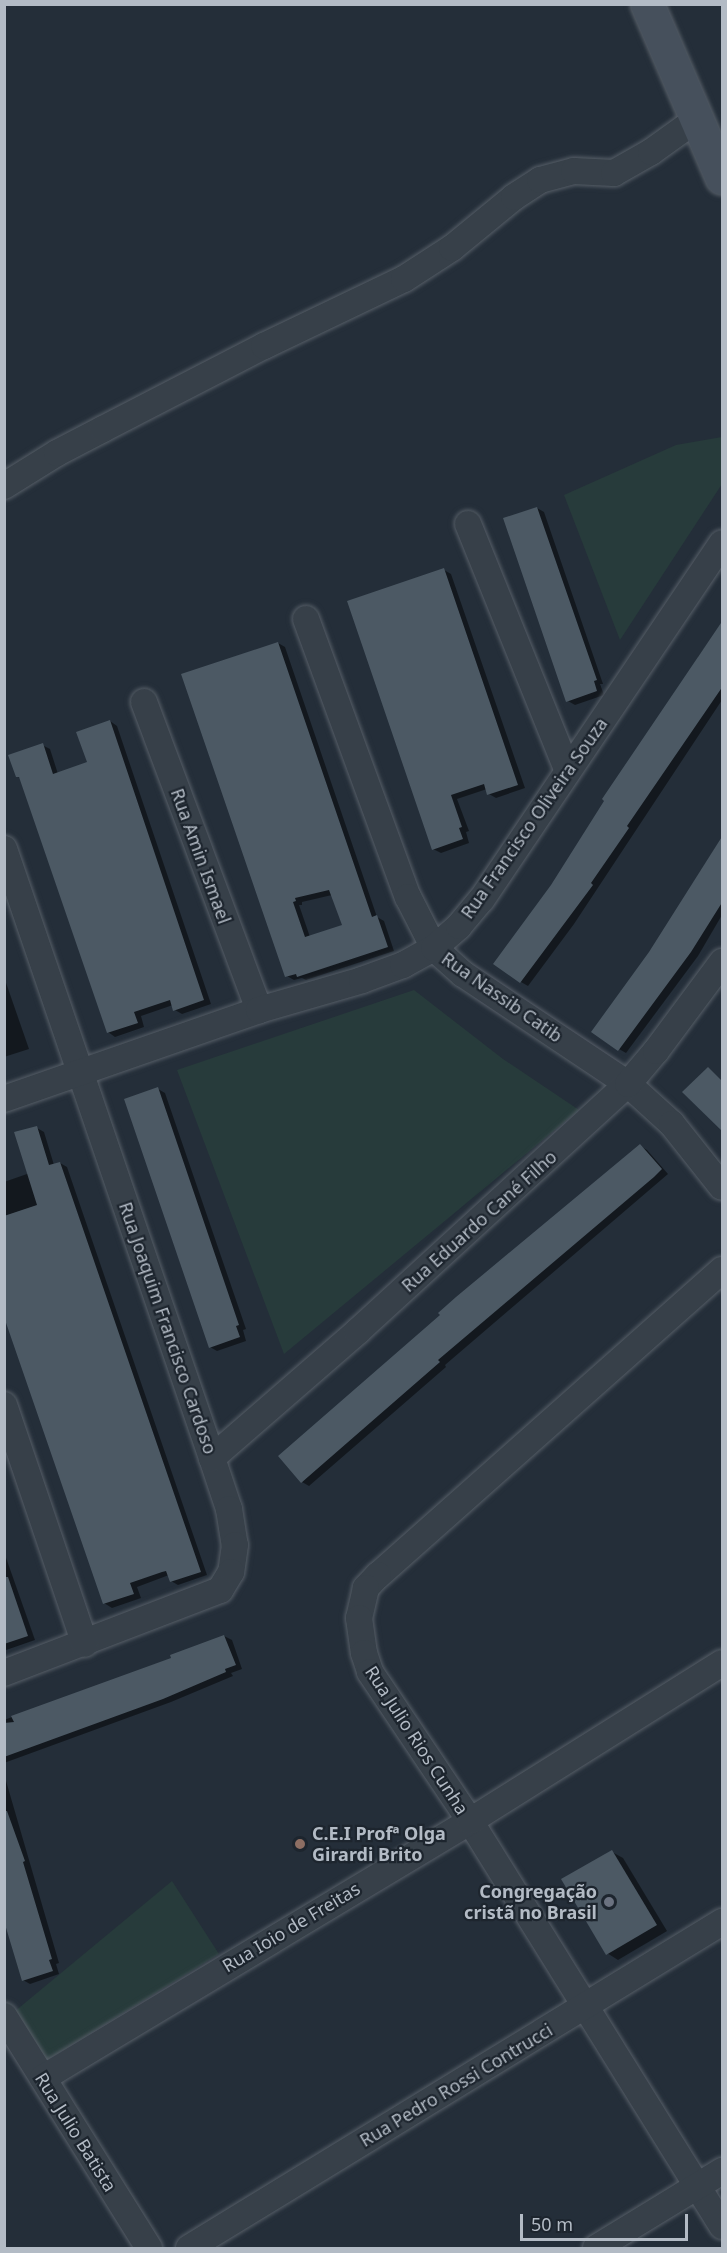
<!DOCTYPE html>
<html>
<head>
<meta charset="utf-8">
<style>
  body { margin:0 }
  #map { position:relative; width:727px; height:2253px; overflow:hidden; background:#242e39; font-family:"Noto Sans",sans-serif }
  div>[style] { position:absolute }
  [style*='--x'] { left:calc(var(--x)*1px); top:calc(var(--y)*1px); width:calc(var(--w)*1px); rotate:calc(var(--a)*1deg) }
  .green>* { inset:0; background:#273b3b }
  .shadow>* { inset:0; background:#0007 }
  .building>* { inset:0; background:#4c5964 }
  .roads { filter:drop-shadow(0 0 2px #565e67) drop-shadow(0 0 2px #565e67) }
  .street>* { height:26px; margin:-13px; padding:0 13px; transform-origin:13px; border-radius:13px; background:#374049 }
  .secondary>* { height:33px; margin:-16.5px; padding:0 16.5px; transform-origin:16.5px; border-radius:16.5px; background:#46505c }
  .dots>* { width:16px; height:16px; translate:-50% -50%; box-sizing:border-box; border:3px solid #1d252e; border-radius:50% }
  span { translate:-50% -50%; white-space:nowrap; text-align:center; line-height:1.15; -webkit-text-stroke:4.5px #1d252e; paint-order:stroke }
  .street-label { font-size:18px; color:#b3bbc5 }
  .poi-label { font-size:18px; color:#b3bbc5; font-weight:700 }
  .left { translate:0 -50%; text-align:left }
  .right { translate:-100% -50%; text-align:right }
  .frame { position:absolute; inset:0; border:6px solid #b3bbc5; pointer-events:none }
  .scale { position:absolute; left:520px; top:2214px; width:168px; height:27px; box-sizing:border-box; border:3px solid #b3bbc5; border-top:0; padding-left:8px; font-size:18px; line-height:21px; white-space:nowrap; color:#b3bbc5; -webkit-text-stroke:4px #1d252e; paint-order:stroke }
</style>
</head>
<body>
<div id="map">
  <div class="green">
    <div style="clip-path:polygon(722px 437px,722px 484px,620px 640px,564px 495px,676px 445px)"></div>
    <div style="clip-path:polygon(414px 990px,503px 1059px,579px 1110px,284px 1354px,177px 1070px)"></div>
    <div style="clip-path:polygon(172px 1881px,219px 1954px,47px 2060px,14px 2012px)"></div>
  </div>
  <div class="shadow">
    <div style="clip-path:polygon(537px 508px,544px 512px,603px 684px,600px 684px,604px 695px,575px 705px,568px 701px)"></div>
    <div style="clip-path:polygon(444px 570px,451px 574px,525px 788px,496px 798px,489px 794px,487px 789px,457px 799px,469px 831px,466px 832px,469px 843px,441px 853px,433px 849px)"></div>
    <div style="clip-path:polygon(722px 624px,722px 700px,574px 924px,528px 986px,521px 982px,552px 885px,699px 659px,698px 657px)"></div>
    <div style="clip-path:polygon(evenodd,278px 643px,285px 647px,377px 917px,384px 921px,394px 951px,306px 980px,302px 978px,294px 980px,287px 976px,278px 643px,332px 895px,343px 926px,310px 937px,299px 905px,302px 905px,302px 902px,332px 895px)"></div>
    <div style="clip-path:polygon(110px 721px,117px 726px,211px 1004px,182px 1014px,175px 1010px,173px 1005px,141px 1016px,144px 1027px,115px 1037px,108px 1032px,21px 779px,17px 776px,42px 745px,50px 749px,58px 774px,89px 763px)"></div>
    <div style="clip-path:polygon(722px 837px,722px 915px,698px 956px,626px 1053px,619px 1049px,650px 953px)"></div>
    <div style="clip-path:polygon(4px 977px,29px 1049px,4px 1057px)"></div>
    <div style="clip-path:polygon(158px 1089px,165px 1093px,246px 1329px,243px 1330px,246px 1341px,217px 1351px,210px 1347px)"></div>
    <div style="clip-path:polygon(37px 1128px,44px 1132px,54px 1165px,60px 1163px,67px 1167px,207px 1575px,178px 1585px,171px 1581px,169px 1575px,137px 1587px,141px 1598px,112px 1608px,104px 1603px,4px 1312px,4px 1182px,27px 1174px)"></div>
    <div style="clip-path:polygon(640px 1146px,647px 1150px,668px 1174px,445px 1365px,446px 1367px,309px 1486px,302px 1482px)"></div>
    <div style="clip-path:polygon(4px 1552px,35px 1640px,6px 1650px,4px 1649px)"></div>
    <div style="clip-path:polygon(224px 1636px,232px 1640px,242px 1669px,231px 1673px,233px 1676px,171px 1702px,4px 1763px,4px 1720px,173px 1658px)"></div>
    <div style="clip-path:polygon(4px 1774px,59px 1963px,56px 1964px,59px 1974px,30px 1984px,23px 1980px,4px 1916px)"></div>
    <div style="clip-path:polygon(612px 1852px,623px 1858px,667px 1931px,618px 1960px,607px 1953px)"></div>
  </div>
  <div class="building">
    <div style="clip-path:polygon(537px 507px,597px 680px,594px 681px,597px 691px,566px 702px,503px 518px)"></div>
    <div style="clip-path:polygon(444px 568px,518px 785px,487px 795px,484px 784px,451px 795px,462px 827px,459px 828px,463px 839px,432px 850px,347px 601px)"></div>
    <div style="clip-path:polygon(723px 620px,723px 686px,627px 826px,629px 828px,591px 883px,593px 885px,520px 983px,493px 964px,551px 885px,604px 801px,602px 799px)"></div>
    <div style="clip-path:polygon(evenodd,278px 642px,372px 917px,377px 915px,388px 947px,297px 977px,296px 974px,285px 977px,181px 674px,278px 642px,329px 890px,342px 925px,305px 937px,293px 902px,296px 901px,295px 898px,329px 890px)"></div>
    <div style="clip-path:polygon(110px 720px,204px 1000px,173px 1011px,170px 1000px,134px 1012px,138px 1023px,107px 1033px,19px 777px,16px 777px,8px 755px,43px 743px,53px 774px,87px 762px,76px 732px)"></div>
    <div style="clip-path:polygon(723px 835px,723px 901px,691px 952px,618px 1051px,591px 1032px,649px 952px)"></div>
    <div style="clip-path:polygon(708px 1067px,723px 1082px,723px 1132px,682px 1092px)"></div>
    <div style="clip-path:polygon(158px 1087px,239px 1325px,236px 1326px,240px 1337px,209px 1348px,124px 1099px)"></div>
    <div style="clip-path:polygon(37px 1126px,49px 1165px,60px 1162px,201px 1572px,170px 1582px,166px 1571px,162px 1572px,130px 1583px,134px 1594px,103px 1604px,4px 1317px,4px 1216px,37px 1205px,14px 1132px)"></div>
    <div style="clip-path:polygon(640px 1144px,662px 1169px,654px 1177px,438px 1360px,440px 1362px,301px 1483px,278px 1456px,440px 1315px,438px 1313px,456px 1297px)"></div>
    <div style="clip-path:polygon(4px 1577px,8px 1577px,28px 1636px,4px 1644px)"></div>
    <div style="clip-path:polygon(224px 1635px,236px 1665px,225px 1669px,226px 1672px,163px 1699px,4px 1757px,4px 1723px,14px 1722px,11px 1716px,171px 1658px,170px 1655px)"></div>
    <div style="clip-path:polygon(4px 1811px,7px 1811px,25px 1861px,23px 1862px,52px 1959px,49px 1960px,53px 1971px,22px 1981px,4px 1921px)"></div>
    <div style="clip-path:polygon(612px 1850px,657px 1925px,606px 1955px,561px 1879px)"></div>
  </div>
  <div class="roads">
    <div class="street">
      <div style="--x:4;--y:486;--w:62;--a:-31.9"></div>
      <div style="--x:57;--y:453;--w:52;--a:-27.6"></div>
      <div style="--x:103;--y:429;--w:181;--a:-27.3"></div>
      <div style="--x:264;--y:346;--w:155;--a:-25.6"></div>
      <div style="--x:404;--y:279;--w:57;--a:-32.9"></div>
      <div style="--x:452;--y:248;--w:80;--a:-39.4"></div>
      <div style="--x:514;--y:197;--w:31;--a:-33"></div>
      <div style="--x:540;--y:180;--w:35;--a:-15"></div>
      <div style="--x:574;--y:171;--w:40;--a:2.9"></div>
      <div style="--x:614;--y:173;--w:43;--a:-29.6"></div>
      <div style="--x:651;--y:152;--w:57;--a:-35.7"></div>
      <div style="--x:468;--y:524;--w:266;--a:68"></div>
      <div style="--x:306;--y:619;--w:296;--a:69.9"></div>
      <div style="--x:408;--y:897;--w:57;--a:63"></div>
      <div style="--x:434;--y:948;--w:39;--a:42"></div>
      <div style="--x:463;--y:974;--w:198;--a:33.7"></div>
      <div style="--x:628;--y:1084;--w:59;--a:42.3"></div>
      <div style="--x:672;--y:1124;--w:80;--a:51.6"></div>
      <div style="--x:144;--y:702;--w:329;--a:69.5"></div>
      <div style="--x:4;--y:849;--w:644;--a:71.14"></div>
      <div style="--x:212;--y:1458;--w:54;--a:71.6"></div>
      <div style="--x:229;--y:1509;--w:36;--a:81"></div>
      <div style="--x:235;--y:1545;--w:27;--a:98"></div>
      <div style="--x:231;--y:1572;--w:21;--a:121"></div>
      <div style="--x:220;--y:1590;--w:231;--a:159"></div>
      <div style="--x:4;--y:1099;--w:270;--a:-19.2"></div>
      <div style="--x:259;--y:1010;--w:107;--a:-16.2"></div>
      <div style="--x:362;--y:980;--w:44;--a:-20.1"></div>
      <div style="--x:403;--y:965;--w:35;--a:-29"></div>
      <div style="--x:434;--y:948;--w:33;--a:-41"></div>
      <div style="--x:459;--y:926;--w:35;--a:-50"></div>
      <div style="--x:482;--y:899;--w:429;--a:-56"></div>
      <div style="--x:722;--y:1270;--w:460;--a:138.4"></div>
      <div style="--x:378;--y:1575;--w:18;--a:133"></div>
      <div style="--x:366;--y:1588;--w:31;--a:103"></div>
      <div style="--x:359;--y:1618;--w:35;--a:82"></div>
      <div style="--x:364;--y:1653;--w:20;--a:72"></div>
      <div style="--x:370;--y:1672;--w:179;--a:56.1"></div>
      <div style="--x:470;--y:1821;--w:477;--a:58.1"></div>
      <div style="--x:4;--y:1405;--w:252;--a:71.3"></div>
      <div style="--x:212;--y:1458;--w:194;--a:-41"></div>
      <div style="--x:358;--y:1331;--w:366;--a:-42.5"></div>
      <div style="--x:628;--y:1084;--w:43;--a:-49.7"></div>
      <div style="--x:656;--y:1051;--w:111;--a:-53.4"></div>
      <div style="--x:4;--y:2016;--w:274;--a:58"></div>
      <div style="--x:43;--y:2078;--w:498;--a:-31"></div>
      <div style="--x:470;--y:1821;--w:297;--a:-32.1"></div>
      <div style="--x:189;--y:2248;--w:625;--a:-31.45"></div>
      <div style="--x:596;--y:2248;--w:148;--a:-31.4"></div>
    </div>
    <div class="secondary">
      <div style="--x:647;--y:4;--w:189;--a:66.7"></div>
    </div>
  </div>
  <div class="dots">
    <div style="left:300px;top:1844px;background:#8d6e63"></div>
    <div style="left:609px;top:1902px;background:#6b7280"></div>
  </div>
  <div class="street-label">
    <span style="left:534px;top:818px;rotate:-55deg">Rua Francisco Oliveira Souza</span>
    <span style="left:201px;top:856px;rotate:70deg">Rua Amin Ismael</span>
    <span style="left:502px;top:997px;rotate:35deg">Rua Nassib Catib</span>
    <span style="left:479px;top:1221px;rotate:-42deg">Rua Eduardo Cané Filho</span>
    <span style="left:168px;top:1328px;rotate:71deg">Rua Joaquim Francisco Cardoso</span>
    <span style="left:417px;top:1740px;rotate:57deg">Rua Julio Rios Cunha</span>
    <span style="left:291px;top:1927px;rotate:-31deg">Rua Ioio de Freitas</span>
    <span style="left:456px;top:2085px;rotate:-31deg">Rua Pedro Rossi Contrucci</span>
    <span style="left:76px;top:2132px;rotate:58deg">Rua Julio Batista</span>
  </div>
  <div class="poi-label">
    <span class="left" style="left:312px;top:1844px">C.E.I Profª Olga<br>Girardi Brito</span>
    <span class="right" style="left:597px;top:1902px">Congregação<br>cristã no Brasil</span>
  </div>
  <div class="frame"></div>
  <div class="scale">50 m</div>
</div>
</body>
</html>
